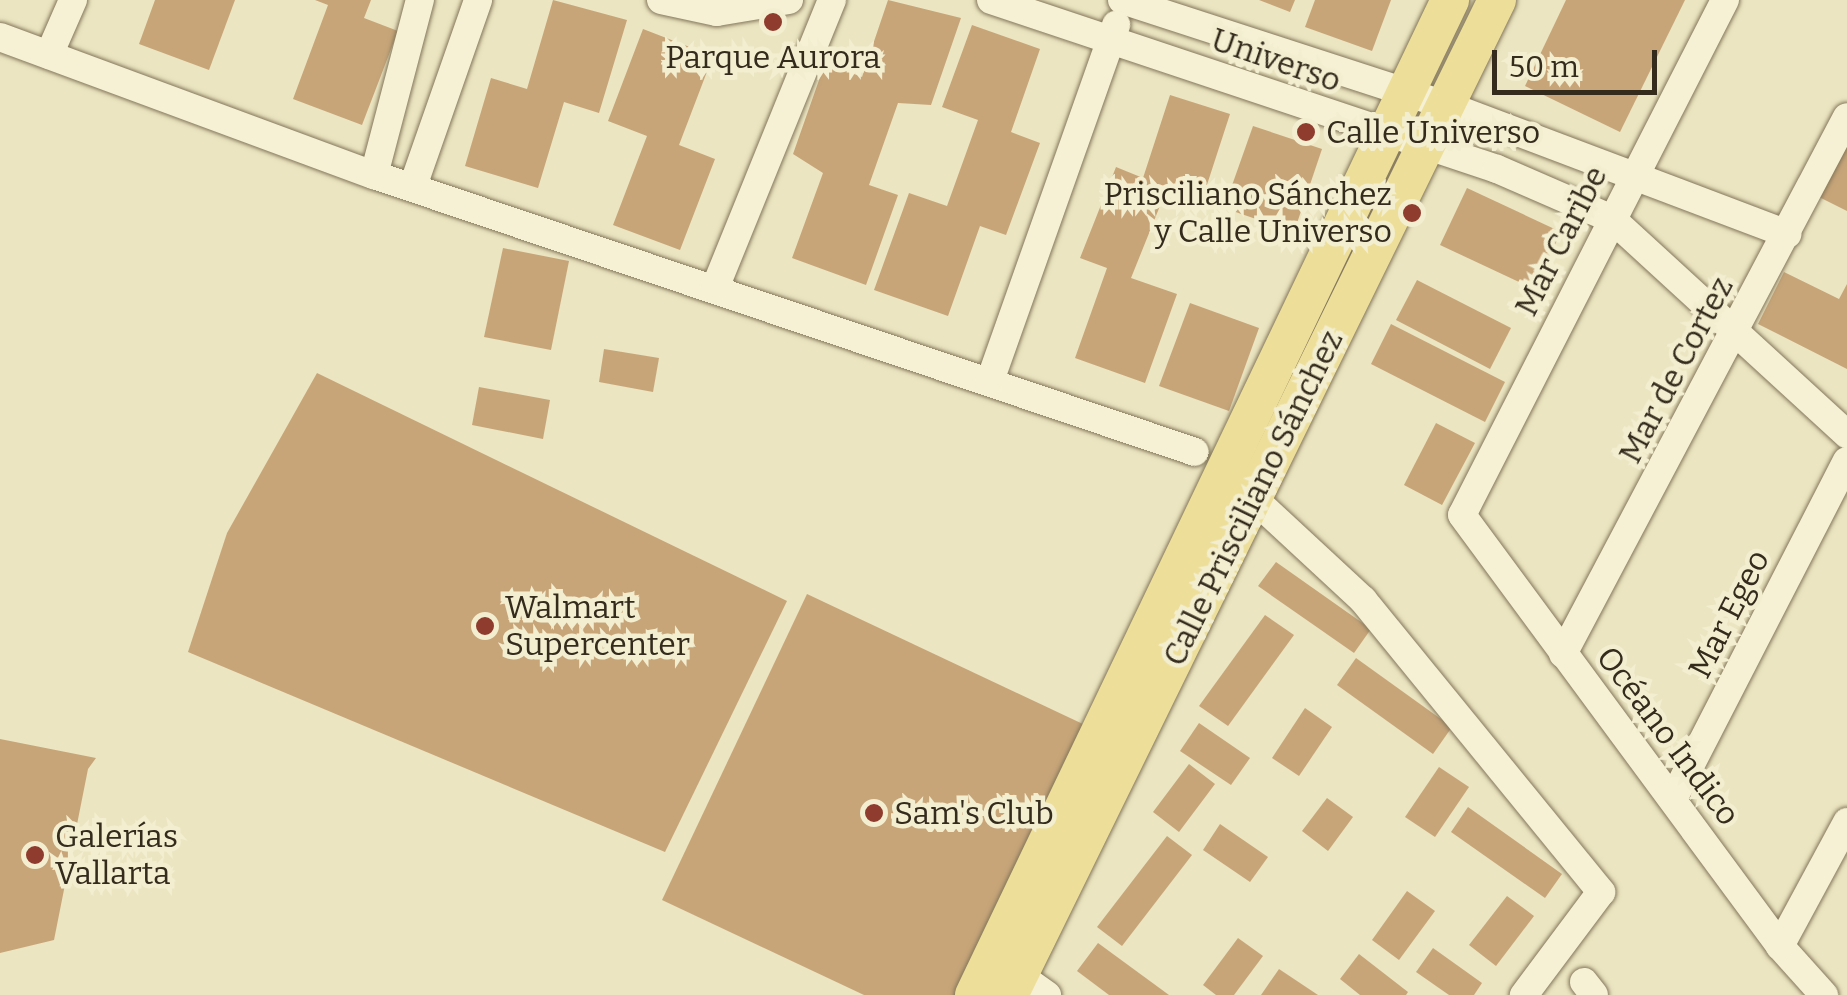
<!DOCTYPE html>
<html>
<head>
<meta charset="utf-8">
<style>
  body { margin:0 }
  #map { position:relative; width:1847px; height:995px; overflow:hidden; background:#ebe5c1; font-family:Bitter,serif }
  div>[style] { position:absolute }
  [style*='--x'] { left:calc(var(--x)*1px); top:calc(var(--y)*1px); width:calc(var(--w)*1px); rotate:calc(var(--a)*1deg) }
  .building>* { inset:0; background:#c7a579 }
  .roads { filter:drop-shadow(0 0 2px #83765a) drop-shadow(0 0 2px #83765a) }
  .minor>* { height:28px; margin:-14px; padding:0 14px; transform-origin:14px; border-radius:14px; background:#f6f1d4 }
  .major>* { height:38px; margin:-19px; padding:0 19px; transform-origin:19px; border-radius:19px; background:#eddf9a }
  .dots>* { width:28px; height:28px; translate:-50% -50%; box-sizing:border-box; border:5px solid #f3eed0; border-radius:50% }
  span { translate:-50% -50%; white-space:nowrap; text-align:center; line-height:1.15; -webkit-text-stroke:9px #f3eed0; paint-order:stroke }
  .poi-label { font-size:32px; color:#342b1d }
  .left { translate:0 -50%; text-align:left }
  .right { translate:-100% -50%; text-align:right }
  .street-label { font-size:32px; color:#342b1d }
  .scale { position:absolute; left:1492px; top:50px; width:165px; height:45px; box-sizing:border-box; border:5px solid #342b1d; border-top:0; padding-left:12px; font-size:30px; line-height:35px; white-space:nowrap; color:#342b1d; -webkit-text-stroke:8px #f3eed0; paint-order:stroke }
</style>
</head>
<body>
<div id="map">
  <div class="building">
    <div style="clip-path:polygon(155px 0,235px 0,209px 70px,139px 44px)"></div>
    <div style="clip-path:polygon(315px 0,371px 0,364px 18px,398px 31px,362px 125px,293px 99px,328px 5px)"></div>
    <div style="clip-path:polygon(553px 0,627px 20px,599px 113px,564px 102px,538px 188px,465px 166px,491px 78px,527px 89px)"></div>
    <div style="clip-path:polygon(888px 0,961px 18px,931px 105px,898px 103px,869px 185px,898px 195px,866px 285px,792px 258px,823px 173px,793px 154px,825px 63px,862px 77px)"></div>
    <div style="clip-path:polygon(1259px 0,1295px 0,1290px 12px)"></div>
    <div style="clip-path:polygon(1315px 0,1391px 0,1372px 51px,1305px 27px)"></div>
    <div style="clip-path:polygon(1566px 0,1685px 0,1620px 132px,1525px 86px)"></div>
    <div style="clip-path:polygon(972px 25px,1040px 49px,1011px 132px,1040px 143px,1006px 235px,980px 226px,948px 316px,874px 290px,909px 193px,947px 206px,978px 120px,942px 107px)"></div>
    <div style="clip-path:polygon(643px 29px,713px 56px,679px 145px,715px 159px,680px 250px,613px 225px,647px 136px,608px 121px)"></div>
    <div style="clip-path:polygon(1170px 95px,1230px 114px,1203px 197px,1168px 186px,1131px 278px,1177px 294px,1145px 383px,1075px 358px,1107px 268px,1080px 258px,1116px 167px,1143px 178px)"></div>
    <div style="clip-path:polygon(1253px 126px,1322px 149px,1294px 232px,1224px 208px)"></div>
    <div style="clip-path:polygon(1847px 139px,1847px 211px,1815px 195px)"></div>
    <div style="clip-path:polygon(1467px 188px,1561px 232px,1534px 289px,1440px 245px)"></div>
    <div style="clip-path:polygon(503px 248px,569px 261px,551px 350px,484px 337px)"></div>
    <div style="clip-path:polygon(1784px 272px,1839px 299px,1847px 284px,1847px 369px,1758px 324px)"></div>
    <div style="clip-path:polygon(1417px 280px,1511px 328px,1490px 369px,1396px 320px)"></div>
    <div style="clip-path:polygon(1190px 303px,1259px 328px,1229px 411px,1159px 386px)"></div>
    <div style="clip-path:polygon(1391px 324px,1505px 382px,1485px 422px,1371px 364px)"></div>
    <div style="clip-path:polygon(604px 349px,659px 358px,653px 392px,599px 382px)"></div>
    <div style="clip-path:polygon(317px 373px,787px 601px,665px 852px,188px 652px,227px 533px)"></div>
    <div style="clip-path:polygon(479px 387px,550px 400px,543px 439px,472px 425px)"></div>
    <div style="clip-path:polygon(1436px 423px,1475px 443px,1442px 505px,1404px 485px)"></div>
    <div style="clip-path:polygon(1276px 562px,1371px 629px,1354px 653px,1258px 586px)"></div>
    <div style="clip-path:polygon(807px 594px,1085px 725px,958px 995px,864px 995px,662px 900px)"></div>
    <div style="clip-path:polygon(1265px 615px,1294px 635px,1228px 726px,1199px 706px)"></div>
    <div style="clip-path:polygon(1356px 658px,1452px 727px,1433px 754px,1337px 685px)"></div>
    <div style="clip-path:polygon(1305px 708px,1332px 727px,1299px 776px,1272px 758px)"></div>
    <div style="clip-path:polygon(1199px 723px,1250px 758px,1231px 785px,1180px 751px)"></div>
    <div style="clip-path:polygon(0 739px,96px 758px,88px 769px,54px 940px,0 953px)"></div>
    <div style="clip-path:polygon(1189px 764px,1215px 784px,1179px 832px,1153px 812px)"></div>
    <div style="clip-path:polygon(1439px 767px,1469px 787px,1435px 837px,1405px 817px)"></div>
    <div style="clip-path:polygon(1327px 798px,1353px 817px,1328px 851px,1302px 831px)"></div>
    <div style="clip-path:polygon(1468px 807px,1562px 874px,1545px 898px,1451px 832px)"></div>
    <div style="clip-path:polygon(1220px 824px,1268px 857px,1250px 882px,1203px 850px)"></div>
    <div style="clip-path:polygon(1167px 836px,1192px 855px,1122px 946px,1097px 927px)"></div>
    <div style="clip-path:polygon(1407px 891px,1435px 911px,1399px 960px,1372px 940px)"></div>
    <div style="clip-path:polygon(1507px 896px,1534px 916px,1496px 966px,1469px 945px)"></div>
    <div style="clip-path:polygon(1238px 938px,1263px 956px,1234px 995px,1216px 995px,1203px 985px)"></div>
    <div style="clip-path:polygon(1098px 943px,1169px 995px,1109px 995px,1077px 971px)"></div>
    <div style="clip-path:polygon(1433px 948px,1482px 983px,1474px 995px,1449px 995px,1416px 972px)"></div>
    <div style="clip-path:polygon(1359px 954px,1408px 992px,1406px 995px,1360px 995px,1340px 979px)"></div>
    <div style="clip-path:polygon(1279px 969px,1318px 995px,1261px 995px)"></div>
  </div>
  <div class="roads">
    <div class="minor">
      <div style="--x:661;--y:0;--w:57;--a:12.1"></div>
      <div style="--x:717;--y:12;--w:73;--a:-9.5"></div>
      <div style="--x:991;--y:0;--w:533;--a:18.47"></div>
      <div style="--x:1497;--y:169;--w:125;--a:23.5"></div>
      <div style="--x:1612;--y:219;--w:319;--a:42.5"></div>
      <div style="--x:1122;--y:0;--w:341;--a:18"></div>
      <div style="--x:1446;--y:105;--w:365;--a:20.7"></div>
      <div style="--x:1725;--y:0;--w:578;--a:117.05"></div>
      <div style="--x:1462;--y:515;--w:536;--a:53.58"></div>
      <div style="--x:1780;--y:946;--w:66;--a:48.1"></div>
      <div style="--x:0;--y:37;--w:399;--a:20.3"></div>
      <div style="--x:374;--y:175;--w:866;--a:18.64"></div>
      <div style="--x:49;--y:55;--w:60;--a:-66.4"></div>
      <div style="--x:374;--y:175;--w:181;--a:-75.3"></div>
      <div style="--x:413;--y:186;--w:197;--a:-70.7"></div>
      <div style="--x:715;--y:288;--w:311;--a:-67.9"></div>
      <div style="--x:990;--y:381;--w:378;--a:-70.5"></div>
      <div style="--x:1253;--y:498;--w:150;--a:42.8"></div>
      <div style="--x:1363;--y:600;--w:377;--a:50.8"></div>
      <div style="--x:1601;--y:892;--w:129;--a:126.8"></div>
      <div style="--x:1563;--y:654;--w:607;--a:-62.13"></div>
      <div style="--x:1673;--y:799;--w:380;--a:-62.8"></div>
      <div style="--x:1780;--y:946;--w:141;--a:-61.6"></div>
      <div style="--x:1003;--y:964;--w:54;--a:35.2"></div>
      <div style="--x:1584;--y:982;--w:16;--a:52"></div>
    </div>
    <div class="major">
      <div style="--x:974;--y:995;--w:1103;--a:-64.43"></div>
      <div style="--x:1009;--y:995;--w:1108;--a:-63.87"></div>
    </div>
  </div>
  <div class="dots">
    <div style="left:773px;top:22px;background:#8f3b2d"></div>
    <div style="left:1306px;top:132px;background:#8f3b2d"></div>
    <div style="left:1412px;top:213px;background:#8f3b2d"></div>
    <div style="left:485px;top:626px;background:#8f3b2d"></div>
    <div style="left:874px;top:813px;background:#8f3b2d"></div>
    <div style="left:35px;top:855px;background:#8f3b2d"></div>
  </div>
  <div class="poi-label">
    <span style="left:773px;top:57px">Parque Aurora</span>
    <span class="left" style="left:1326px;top:132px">Calle Universo</span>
    <span class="right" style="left:1392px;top:213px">Prisciliano Sánchez<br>y Calle Universo</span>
    <span class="left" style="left:505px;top:626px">Walmart<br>Supercenter</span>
    <span class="left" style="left:894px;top:813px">Sam's Club</span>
    <span class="left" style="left:55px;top:855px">Galerías<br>Vallarta</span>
  </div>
  <div class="street-label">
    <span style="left:1276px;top:60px;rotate:19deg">Universo</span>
    <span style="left:1561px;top:241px;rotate:-63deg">Mar Caribe</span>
    <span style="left:1676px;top:370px;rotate:-62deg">Mar de Cortez</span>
    <span style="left:1253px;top:498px;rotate:-64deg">Calle Prisciliano Sánchez</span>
    <span style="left:1729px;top:614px;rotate:-63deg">Mar Egeo</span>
    <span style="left:1668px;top:736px;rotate:53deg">Océano Indico</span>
  </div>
  <div class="scale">50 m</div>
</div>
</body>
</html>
